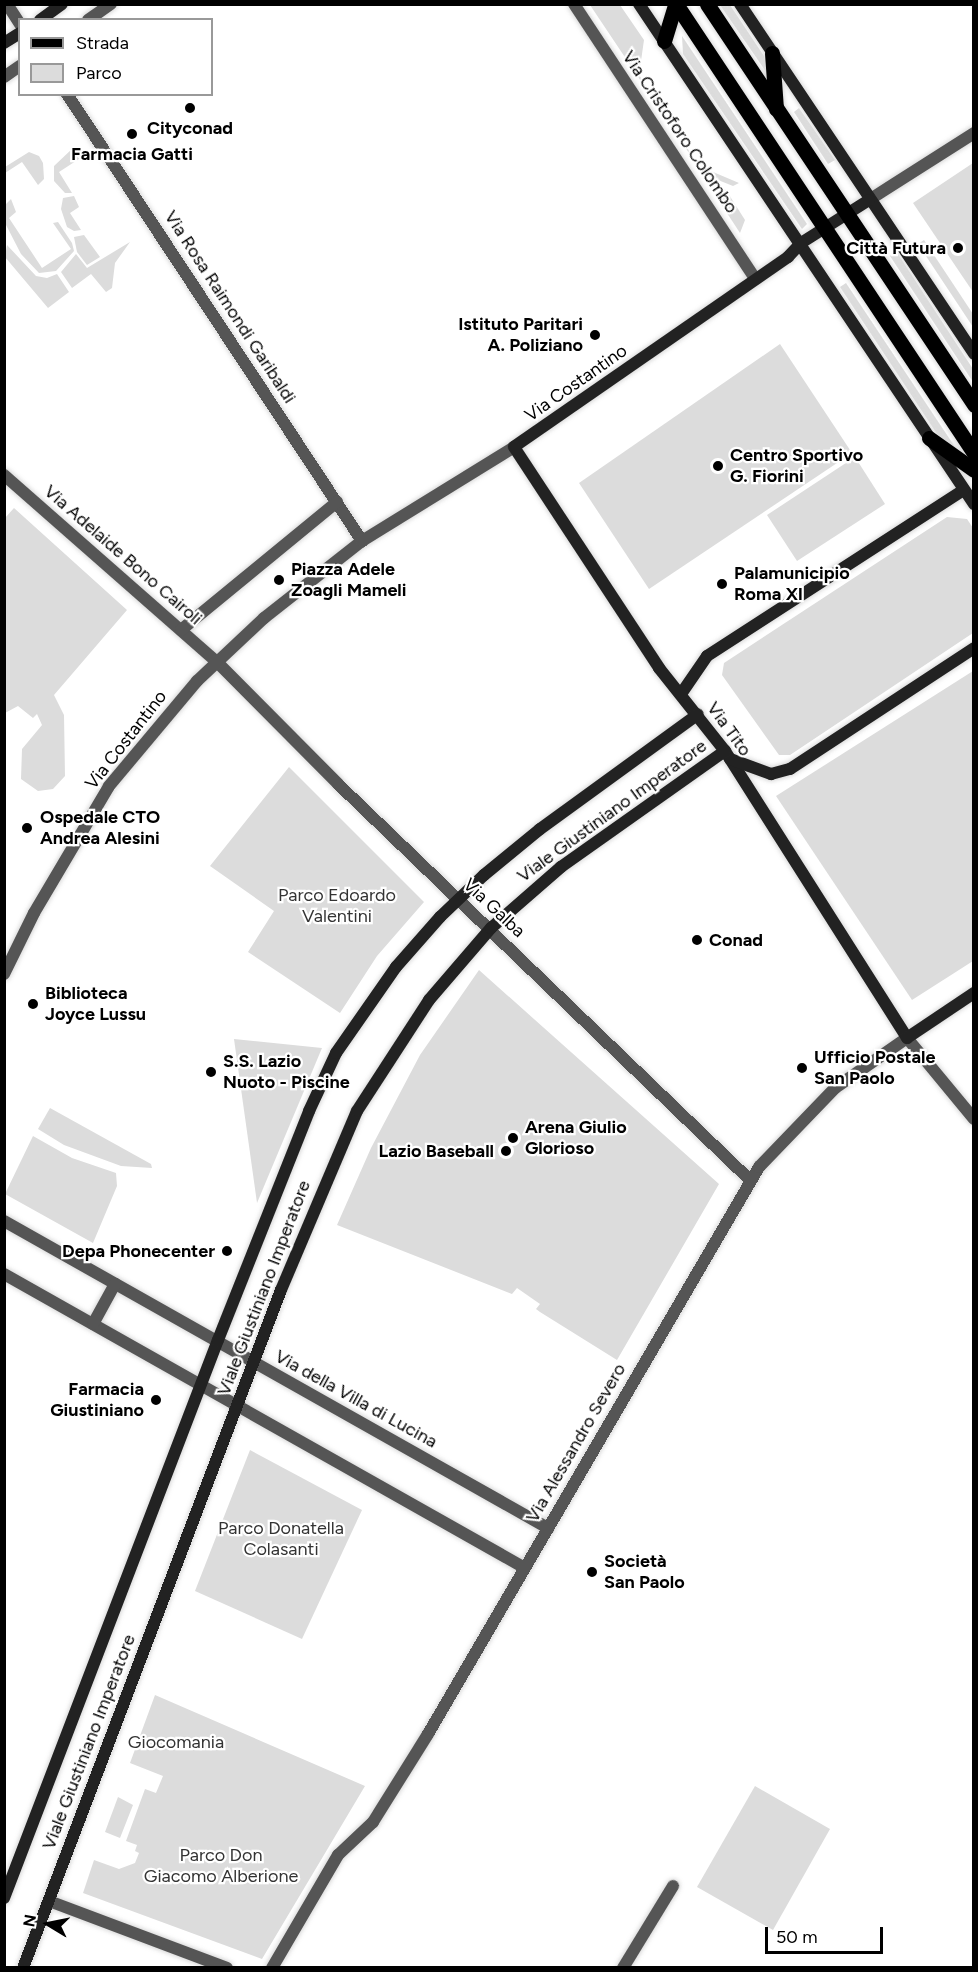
<!DOCTYPE html>
<html>
<head>
<meta charset="utf-8">
<style>
  body { margin:0 }
  #map { position:relative; width:978px; height:1972px; overflow:hidden; background:#fff; font-family:Figtree,sans-serif }
  div>[style] { position:absolute }
  [style*='--x'] { left:calc(var(--x)*1px); top:calc(var(--y)*1px); width:calc(var(--w)*1px); rotate:calc(var(--a)*1deg) }
  .green>* { inset:0; background:#dcdcdc }
  .roads { filter:drop-shadow(0 0 2px #dbdbdb) drop-shadow(0 0 2px #dbdbdb) }
  .street>* { height:12px; margin:-6px; padding:0 6px; transform-origin:6px; border-radius:6px; background:#555 }
  .secondary>* { height:12px; margin:-6px; padding:0 6px; transform-origin:6px; border-radius:6px; background:#222 }
  .primary>* { height:15px; margin:-7.5px; padding:0 7.5px; transform-origin:7.5px; border-radius:7.5px; background:#000 }
  .dots>* { width:16px; height:16px; translate:-50% -50%; box-sizing:border-box; border:3px solid #fff; border-radius:50% }
  span { translate:-50% -50%; white-space:nowrap; text-align:center; line-height:1.15; -webkit-text-stroke:4.5px #fff; paint-order:stroke }
  .poi-label { font-size:18px; color:#000; font-weight:700 }
  .right { translate:-100% -50%; text-align:right }
  .left { translate:0 -50%; text-align:left }
  .street-label { font-size:18px; color:#000 }
  .park-label { font-size:18px; color:#333 }
  .frame { position:absolute; inset:0; border:6px solid #000; pointer-events:none }
  .legend { position:absolute; left:18px; top:18px; width:195px; height:78px; box-sizing:border-box; background:#fff; border:2px solid #999; margin:0; padding:8px 10px; list-style:none; font-size:18px; color:#000 }
  .legend li { display:flex; align-items:center; gap:12px; height:30px }
  .legend b { width:30px; border:2px solid #999 }
  .north { position:absolute; left:18px; top:1894px; width:60px; height:60px; -webkit-text-stroke:4px #fff; paint-order:stroke; rotate:280deg; font-size:16px; font-weight:700; line-height:24px; text-align:center; color:#000 }
  .north::after { content:''; display:block; margin:auto; width:21px; height:27px; background:#000; clip-path:polygon(50% 0,100% 100%,50% 72%,0 100%) }
  .scale { position:absolute; left:765px; top:1927px; width:118px; height:27px; box-sizing:border-box; border:3px solid #000; border-top:0; padding-left:8px; font-size:18px; line-height:21px; white-space:nowrap; color:#000; -webkit-text-stroke:4px #fff; paint-order:stroke }
</style>
</head>
<body>
<div id="map">
  <div class="green">
    <div style="clip-path:polygon(590px 5px,620px 5px,644px 40px,639px 75px,699px 166px,739px 183px,733px 186px,703px 174px)"></div>
    <div style="clip-path:polygon(720px 5px,730px 5px,764px 56px,767px 73px)"></div>
    <div style="clip-path:polygon(682px 36px,807px 224px,802px 229px,683px 54px)"></div>
    <div style="clip-path:polygon(799px 108px,835px 160px,828px 164px,794px 112px)"></div>
    <div style="clip-path:polygon(73px 148px,79px 159px,59px 172px,72px 193px,65px 193px,54px 181px,54px 166px)"></div>
    <div style="clip-path:polygon(29px 152px,39px 156px,43px 163px,44px 179px,38px 185px,22px 162px,5px 173px,5px 167px)"></div>
    <div style="clip-path:polygon(973px 163px,973px 292px,913px 203px)"></div>
    <div style="clip-path:polygon(708px 184px,726px 190px,745px 220px,740px 233px)"></div>
    <div style="clip-path:polygon(74px 196px,79px 207px,70px 213px,81px 230px,74px 231px,67px 227px,61px 209px,63px 198px)"></div>
    <div style="clip-path:polygon(11px 199px,16px 212px,9px 218px,42px 268px,71px 249px,53px 223px,58px 222px,72px 243px,74px 251px,56px 271px,39px 273px,21px 254px,5px 223px,5px 205px)"></div>
    <div style="clip-path:polygon(84px 235px,100px 257px,87px 265px,77px 252px,74px 237px)"></div>
    <div style="clip-path:polygon(924px 240px,973px 314px,973px 327px,918px 244px)"></div>
    <div style="clip-path:polygon(130px 242px,115px 263px,112px 288px,106px 292px,91px 274px,72px 288px,61px 272px,76px 254px,87px 268px)"></div>
    <div style="clip-path:polygon(7px 245px,36px 276px,47px 278px,57px 274px,69px 292px,48px 308px,5px 257px)"></div>
    <div style="clip-path:polygon(896px 251px,973px 369px,973px 382px,890px 256px)"></div>
    <div style="clip-path:polygon(846px 283px,957px 450px,937px 434px,840px 287px)"></div>
    <div style="clip-path:polygon(780px 344px,852px 453px,649px 589px,579px 483px)"></div>
    <div style="clip-path:polygon(855px 457px,885px 504px,797px 561px,767px 515px)"></div>
    <div style="clip-path:polygon(14px 508px,127px 610px,54px 695px,64px 715px,65px 776px,53px 789px,38px 791px,21px 779px,22px 749px,42px 725px,37px 714px,33px 718px,18px 706px,5px 713px,5px 518px)"></div>
    <div style="clip-path:polygon(947px 517px,967px 519px,973px 528px,973px 633px,790px 755px,779px 755px,722px 675px,724px 663px)"></div>
    <div style="clip-path:polygon(973px 671px,973px 961px,912px 1000px,776px 796px)"></div>
    <div style="clip-path:polygon(289px 767px,424px 902px,377px 956px,340px 1013px,248px 952px,274px 911px,210px 866px)"></div>
    <div style="clip-path:polygon(479px 970px,719px 1184px,617px 1360px,540px 1312px,536px 1309px,540px 1304px,517px 1288px,512px 1294px,337px 1225px,371px 1148px,420px 1055px)"></div>
    <div style="clip-path:polygon(234px 1039px,322px 1048px,257px 1203px)"></div>
    <div style="clip-path:polygon(50px 1108px,151px 1164px,152px 1168px,121px 1166px,64px 1145px,38px 1129px)"></div>
    <div style="clip-path:polygon(33px 1136px,72px 1158px,116px 1173px,117px 1186px,93px 1243px,5px 1194px)"></div>
    <div style="clip-path:polygon(250px 1450px,362px 1510px,302px 1639px,195px 1591px)"></div>
    <div style="clip-path:polygon(155px 1695px,365px 1786px,262px 1959px,83px 1893px,94px 1860px,119px 1869px,135px 1863px,139px 1853px,135px 1851px,137px 1845px,126px 1841px,145px 1789px,156px 1793px,163px 1776px,130px 1763px)"></div>
    <div style="clip-path:polygon(755px 1786px,830px 1829px,773px 1930px,697px 1887px)"></div>
    <div style="clip-path:polygon(118px 1797px,133px 1805px,120px 1838px,105px 1832px)"></div>
  </div>
  <div class="roads">
    <div class="street">
      <div style="--x:7;--y:4;--w:24;--a:57"></div>
      <div style="--x:574;--y:4;--w:329;--a:56.6"></div>
      <div style="--x:88;--y:20;--w:28;--a:-35"></div>
      <div style="--x:4;--y:77;--w:19;--a:-35"></div>
      <div style="--x:67;--y:94;--w:536;--a:56.58"></div>
      <div style="--x:869;--y:200;--w:125;--a:-32.5"></div>
      <div style="--x:4;--y:475;--w:283;--a:41.3"></div>
      <div style="--x:217;--y:662;--w:172;--a:45.2"></div>
      <div style="--x:338;--y:784;--w:571;--a:43.87"></div>
      <div style="--x:181;--y:630;--w:202;--a:-39.4"></div>
      <div style="--x:4;--y:974;--w:68;--a:-63.8"></div>
      <div style="--x:34;--y:913;--w:147;--a:-59.4"></div>
      <div style="--x:109;--y:786;--w:137;--a:-50"></div>
      <div style="--x:197;--y:681;--w:92;--a:-43.2"></div>
      <div style="--x:264;--y:618;--w:125;--a:-38.2"></div>
      <div style="--x:362;--y:541;--w:179;--a:-31.7"></div>
      <div style="--x:4;--y:1221;--w:625;--a:29.44"></div>
      <div style="--x:4;--y:1274;--w:598;--a:29.44"></div>
      <div style="--x:93;--y:1324;--w:46;--a:-61.2"></div>
      <div style="--x:49;--y:1901;--w:190;--a:20.6"></div>
      <div style="--x:272;--y:1968;--w:131;--a:-59.7"></div>
      <div style="--x:338;--y:1855;--w:48;--a:-43.3"></div>
      <div style="--x:373;--y:1822;--w:104;--a:-58"></div>
      <div style="--x:428;--y:1734;--w:657;--a:-59.72"></div>
      <div style="--x:759;--y:1167;--w:110;--a:-46.1"></div>
      <div style="--x:835;--y:1088;--w:88;--a:-34.8"></div>
      <div style="--x:907;--y:1038;--w:105;--a:50.4"></div>
      <div style="--x:623;--y:1968;--w:96;--a:-58.6"></div>
    </div>
    <div class="secondary">
      <div style="--x:639;--y:4;--w:602;--a:56.18"></div>
      <div style="--x:740;--y:4;--w:421;--a:56.2"></div>
      <div style="--x:40;--y:20;--w:27;--a:-36"></div>
      <div style="--x:4;--y:43;--w:19;--a:-32"></div>
      <div style="--x:869;--y:200;--w:80;--a:147.7"></div>
      <div style="--x:801;--y:243;--w:19;--a:133"></div>
      <div style="--x:788;--y:257;--w:333;--a:145.3"></div>
      <div style="--x:514;--y:447;--w:264;--a:56.7"></div>
      <div style="--x:659;--y:668;--w:106;--a:51.5"></div>
      <div style="--x:725;--y:751;--w:340;--a:57.6"></div>
      <div style="--x:907;--y:1038;--w:81;--a:-33.9"></div>
      <div style="--x:681;--y:694;--w:46;--a:-55.6"></div>
      <div style="--x:707;--y:656;--w:306;--a:-32.9"></div>
      <div style="--x:730;--y:759;--w:44;--a:20.1"></div>
      <div style="--x:771;--y:774;--w:20;--a:-15"></div>
      <div style="--x:790;--y:769;--w:220;--a:-33.3"></div>
      <div style="--x:4;--y:1898;--w:598;--a:-69.02"></div>
      <div style="--x:218;--y:1340;--w:246;--a:-68.3"></div>
      <div style="--x:309;--y:1111;--w:64;--a:-65"></div>
      <div style="--x:336;--y:1053;--w:105;--a:-55.1"></div>
      <div style="--x:396;--y:967;--w:67;--a:-48.7"></div>
      <div style="--x:440;--y:917;--w:61;--a:-43.7"></div>
      <div style="--x:484;--y:875;--w:72;--a:-39.4"></div>
      <div style="--x:540;--y:829;--w:195;--a:-36"></div>
      <div style="--x:23;--y:1968;--w:725;--a:-69.17"></div>
      <div style="--x:281;--y:1290;--w:194;--a:-67"></div>
      <div style="--x:357;--y:1111;--w:132;--a:-57"></div>
      <div style="--x:429;--y:1000;--w:95;--a:-49.3"></div>
      <div style="--x:491;--y:928;--w:93;--a:-41.1"></div>
      <div style="--x:561;--y:867;--w:201;--a:-35.3"></div>
    </div>
    <div class="primary">
      <div style="--x:676;--y:4;--w:539;--a:56.43"></div>
      <div style="--x:707;--y:4;--w:482;--a:56.3"></div>
      <div style="--x:664;--y:41;--w:39;--a:-73"></div>
      <div style="--x:772;--y:53;--w:56;--a:85.9"></div>
      <div style="--x:929;--y:438;--w:55;--a:35.4"></div>
    </div>
  </div>
  <div class="dots">
    <div style="left:190px;top:108px;background:#000"></div>
    <div style="left:132px;top:134px;background:#000"></div>
    <div style="left:958px;top:248px;background:#000"></div>
    <div style="left:595px;top:335px;background:#000"></div>
    <div style="left:718px;top:466px;background:#000"></div>
    <div style="left:279px;top:580px;background:#000"></div>
    <div style="left:722px;top:584px;background:#000"></div>
    <div style="left:27px;top:828px;background:#000"></div>
    <div style="left:697px;top:940px;background:#000"></div>
    <div style="left:33px;top:1004px;background:#000"></div>
    <div style="left:802px;top:1068px;background:#000"></div>
    <div style="left:211px;top:1072px;background:#000"></div>
    <div style="left:513px;top:1138px;background:#000"></div>
    <div style="left:506px;top:1151px;background:#000"></div>
    <div style="left:227px;top:1251px;background:#000"></div>
    <div style="left:156px;top:1400px;background:#000"></div>
    <div style="left:592px;top:1572px;background:#000"></div>
  </div>
  <div class="poi-label">
    <span style="left:190px;top:128px">Cityconad</span>
    <span style="left:132px;top:154px">Farmacia Gatti</span>
    <span class="right" style="left:946px;top:248px">Città Futura</span>
    <span class="right" style="left:583px;top:335px">Istituto Paritari<br>A. Poliziano</span>
    <span class="left" style="left:730px;top:466px">Centro Sportivo<br>G. Fiorini</span>
    <span class="left" style="left:291px;top:580px">Piazza Adele<br>Zoagli Mameli</span>
    <span class="left" style="left:734px;top:584px">Palamunicipio<br>Roma XI</span>
    <span class="left" style="left:40px;top:828px">Ospedale CTO<br>Andrea Alesini</span>
    <span class="left" style="left:709px;top:940px">Conad</span>
    <span class="left" style="left:45px;top:1004px">Biblioteca<br>Joyce Lussu</span>
    <span class="left" style="left:814px;top:1068px">Ufficio Postale<br>San Paolo</span>
    <span class="left" style="left:223px;top:1072px">S.S. Lazio<br>Nuoto - Piscine</span>
    <span class="left" style="left:525px;top:1138px">Arena Giulio<br>Glorioso</span>
    <span class="right" style="left:494px;top:1151px">Lazio Baseball</span>
    <span class="right" style="left:215px;top:1251px">Depa Phonecenter</span>
    <span class="right" style="left:144px;top:1400px">Farmacia<br>Giustiniano</span>
    <span class="left" style="left:604px;top:1572px">Società<br>San Paolo</span>
  </div>
  <div class="street-label">
    <span style="left:680px;top:132px;rotate:56deg">Via Cristoforo Colombo</span>
    <span style="left:230px;top:307px;rotate:57deg">Via Rosa Raimondi Garibaldi</span>
    <span style="left:576px;top:383px;rotate:-35deg">Via Costantino</span>
    <span style="left:123px;top:555px;rotate:41deg">Via Adelaide Bono Cairoli</span>
    <span style="left:729px;top:729px;rotate:54deg">Via Tito</span>
    <span style="left:126px;top:740px;rotate:-52deg">Via Costantino</span>
    <span style="left:612px;top:811px;rotate:-36deg">Viale Giustiniano Imperatore</span>
    <span style="left:494px;top:908px;rotate:43deg">Via Galba</span>
    <span style="left:264px;top:1288px;rotate:-69deg">Viale Giustiniano Imperatore</span>
    <span style="left:356px;top:1399px;rotate:29deg">Via della Villa di Lucina</span>
    <span style="left:576px;top:1443px;rotate:-60deg">Via Alessandro Severo</span>
    <span style="left:89px;top:1742px;rotate:-69deg">Viale Giustiniano Imperatore</span>
  </div>
  <div class="park-label">
    <span style="left:337px;top:906px">Parco Edoardo<br>Valentini</span>
    <span style="left:281px;top:1539px">Parco Donatella<br>Colasanti</span>
    <span style="left:176px;top:1742px">Giocomania</span>
    <span style="left:221px;top:1866px">Parco Don<br>Giacomo Alberione</span>
  </div>
  <div class="frame"></div>
  <ul class="legend">
  <li><b style="height:8px;background:#000"></b>Strada</li>
  <li><b style="height:16px;background:#dcdcdc"></b>Parco</li>
  </ul>
  <div class="north">N</div>
  <div class="scale">50 m</div>
</div>
</body>
</html>
